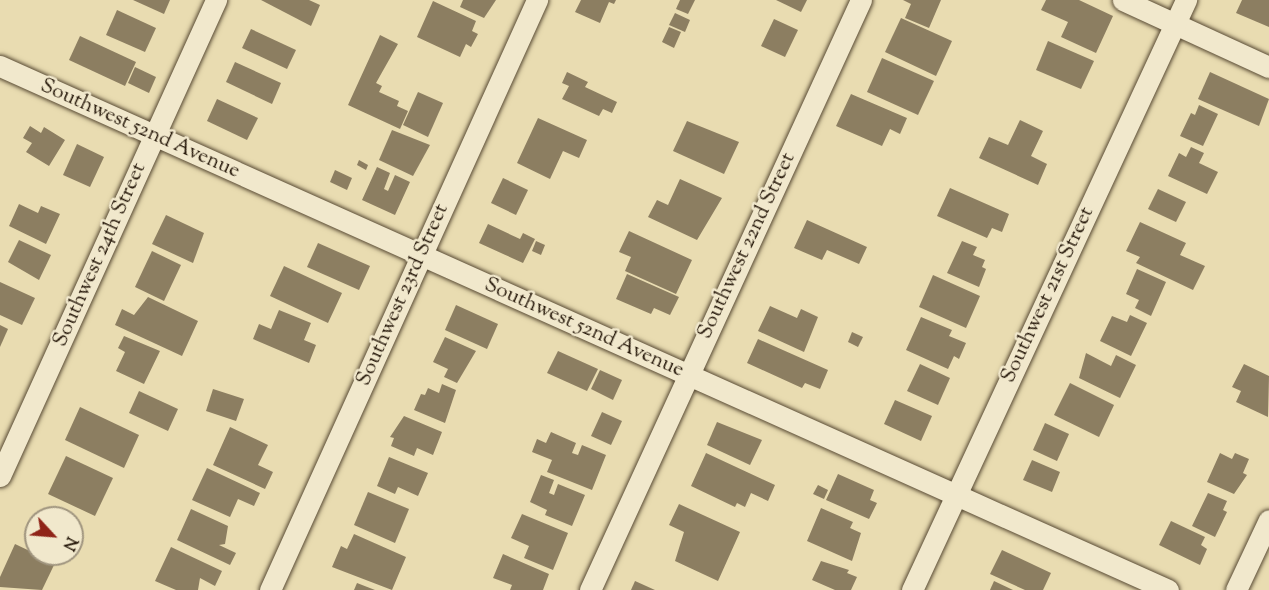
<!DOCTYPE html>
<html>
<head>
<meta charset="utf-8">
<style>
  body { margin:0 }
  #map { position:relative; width:1269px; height:590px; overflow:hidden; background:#e9dcb1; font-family:"Sorts Mill Goudy",serif }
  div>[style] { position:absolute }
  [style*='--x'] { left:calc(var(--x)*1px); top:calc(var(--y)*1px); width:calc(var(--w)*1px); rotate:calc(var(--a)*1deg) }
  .building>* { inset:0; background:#8c7e61 }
  .roads { filter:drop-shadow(0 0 2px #584a34) drop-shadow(0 0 2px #584a34) }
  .street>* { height:21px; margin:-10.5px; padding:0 10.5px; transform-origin:10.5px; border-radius:10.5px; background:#f1e8cc }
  span { translate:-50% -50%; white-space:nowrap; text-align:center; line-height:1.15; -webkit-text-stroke:5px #f1e8cc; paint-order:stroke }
  .street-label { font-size:21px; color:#27190b }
  .north { position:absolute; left:24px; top:506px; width:60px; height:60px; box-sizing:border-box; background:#f1e8cc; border:2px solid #a0957f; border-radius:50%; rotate:116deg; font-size:16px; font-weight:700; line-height:24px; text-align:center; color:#27190b }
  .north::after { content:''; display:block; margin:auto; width:21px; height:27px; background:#8f2418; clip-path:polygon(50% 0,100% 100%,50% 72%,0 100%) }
</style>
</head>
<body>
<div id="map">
  <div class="building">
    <div style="clip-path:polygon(133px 0,170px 0,164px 14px)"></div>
    <div style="clip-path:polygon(261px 0,309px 0,320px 5px,311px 26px)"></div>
    <div style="clip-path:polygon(463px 0,496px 0,484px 18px,460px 7px)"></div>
    <div style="clip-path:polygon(581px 0,616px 0,614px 4px,609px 2px,600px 23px,575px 12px)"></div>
    <div style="clip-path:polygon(680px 0,695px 0,688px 14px,676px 9px)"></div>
    <div style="clip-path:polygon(776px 0,807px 0,801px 12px)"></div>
    <div style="clip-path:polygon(903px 0,941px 0,929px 28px,905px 18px,911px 4px)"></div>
    <div style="clip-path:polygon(1046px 0,1079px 0,1113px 16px,1096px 53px,1061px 37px,1068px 22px,1041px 10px)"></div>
    <div style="clip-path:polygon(1242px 0,1269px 0,1269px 27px,1236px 13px)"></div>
    <div style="clip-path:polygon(433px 1px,476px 21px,472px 31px,478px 34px,471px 47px,466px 44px,460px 57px,417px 37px)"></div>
    <div style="clip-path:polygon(117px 10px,156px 28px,145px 52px,106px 35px)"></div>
    <div style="clip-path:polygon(675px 13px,690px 20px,685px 32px,669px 25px)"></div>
    <div style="clip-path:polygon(901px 18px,952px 41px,936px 76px,885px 52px)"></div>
    <div style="clip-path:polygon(774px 19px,798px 30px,785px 57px,761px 46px)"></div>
    <div style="clip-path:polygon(669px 27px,681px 32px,674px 48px,662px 42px)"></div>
    <div style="clip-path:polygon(251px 29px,296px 50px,287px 69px,242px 48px)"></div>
    <div style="clip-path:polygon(380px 35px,398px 44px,376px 83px,382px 86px,379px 92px,399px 101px,397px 106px,408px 111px,400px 129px,348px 105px)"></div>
    <div style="clip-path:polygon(80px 36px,136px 62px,125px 86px,69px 60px)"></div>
    <div style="clip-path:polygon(1048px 41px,1094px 61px,1081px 89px,1036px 70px)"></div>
    <div style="clip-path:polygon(882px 58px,934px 81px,918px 115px,867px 92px)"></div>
    <div style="clip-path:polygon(235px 62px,281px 83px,272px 104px,226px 82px)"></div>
    <div style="clip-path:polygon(135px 67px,156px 77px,149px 93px,128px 83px)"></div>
    <div style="clip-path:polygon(567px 72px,588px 82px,585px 87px,617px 102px,612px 113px,603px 109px,599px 116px,562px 99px,569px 86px,562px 83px)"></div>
    <div style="clip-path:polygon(1210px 72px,1269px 99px,1259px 126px,1198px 99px)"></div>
    <div style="clip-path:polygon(418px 92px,443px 103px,428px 137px,403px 125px)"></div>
    <div style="clip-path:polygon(851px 94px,907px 118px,900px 134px,890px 129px,882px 146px,836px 126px)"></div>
    <div style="clip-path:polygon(217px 99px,258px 118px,247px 140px,207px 121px)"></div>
    <div style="clip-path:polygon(1199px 105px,1218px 114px,1203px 146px,1180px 136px,1191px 113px,1195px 115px)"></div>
    <div style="clip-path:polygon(538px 118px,587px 140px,579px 158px,563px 151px,550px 179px,517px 163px)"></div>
    <div style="clip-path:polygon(1020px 120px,1043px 131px,1031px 156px,1047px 164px,1038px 185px,979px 158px,989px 137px,1008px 145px)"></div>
    <div style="clip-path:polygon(687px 121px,739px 142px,724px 174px,673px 151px)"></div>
    <div style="clip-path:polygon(30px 126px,41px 133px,44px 127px,65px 140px,49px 166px,26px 152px,32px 143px,23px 138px)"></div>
    <div style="clip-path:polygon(392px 130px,430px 145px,413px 176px,379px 160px)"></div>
    <div style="clip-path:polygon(77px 144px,104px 157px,90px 187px,63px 175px)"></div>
    <div style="clip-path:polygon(1191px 147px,1204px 153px,1199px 163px,1218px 172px,1207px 194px,1168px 176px,1179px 153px,1186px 157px)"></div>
    <div style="clip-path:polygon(359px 160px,368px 165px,366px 170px,357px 165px)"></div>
    <div style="clip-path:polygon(377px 167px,390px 173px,384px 189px,388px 191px,395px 175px,410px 182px,395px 215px,362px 200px)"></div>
    <div style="clip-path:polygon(335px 170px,352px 178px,347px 190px,330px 182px)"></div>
    <div style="clip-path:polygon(503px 178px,528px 190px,516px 215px,491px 203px)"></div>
    <div style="clip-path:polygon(680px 179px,722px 198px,697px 240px,648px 217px,657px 200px,668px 205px)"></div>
    <div style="clip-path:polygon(950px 188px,1009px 214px,1002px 232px,992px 228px,987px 238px,937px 216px)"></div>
    <div style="clip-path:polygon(1158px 189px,1186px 202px,1176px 222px,1148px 209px)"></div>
    <div style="clip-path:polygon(19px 204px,38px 213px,41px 206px,60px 214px,46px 244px,9px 226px)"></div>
    <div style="clip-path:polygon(166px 215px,204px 233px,193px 263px,152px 244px)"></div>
    <div style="clip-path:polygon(807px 220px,867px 247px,859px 264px,827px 250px,822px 260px,794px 248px)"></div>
    <div style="clip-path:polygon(1140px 222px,1186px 243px,1180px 255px,1205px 266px,1193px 290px,1136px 263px,1140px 257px,1126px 251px)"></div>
    <div style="clip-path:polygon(488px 224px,520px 239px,523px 233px,535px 239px,523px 263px,479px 243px)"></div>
    <div style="clip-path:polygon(629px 231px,692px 260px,676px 294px,625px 271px,631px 257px,619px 252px)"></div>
    <div style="clip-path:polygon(19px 240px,51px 255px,39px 280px,8px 262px)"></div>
    <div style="clip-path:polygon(536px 241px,545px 245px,541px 255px,532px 251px)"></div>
    <div style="clip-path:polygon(962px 241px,977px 247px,973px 255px,985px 260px,982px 267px,986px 269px,979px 287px,947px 273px)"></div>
    <div style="clip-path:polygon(318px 243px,370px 266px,359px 290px,307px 267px)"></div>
    <div style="clip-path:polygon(152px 251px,181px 265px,164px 301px,135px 287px)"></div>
    <div style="clip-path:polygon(284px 266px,342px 293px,328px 323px,270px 296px)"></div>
    <div style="clip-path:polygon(1137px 269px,1166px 282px,1151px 316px,1135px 308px,1139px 300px,1126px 294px)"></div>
    <div style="clip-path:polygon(627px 274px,679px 297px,670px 315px,654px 308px,651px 314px,616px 299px)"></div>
    <div style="clip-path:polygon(933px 275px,980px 296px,966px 328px,919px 307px)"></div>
    <div style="clip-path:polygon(0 282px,35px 298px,22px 325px,0 315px)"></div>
    <div style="clip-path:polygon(148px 297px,198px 321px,182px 356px,115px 325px,122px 309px,134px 315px)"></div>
    <div style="clip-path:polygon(456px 305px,498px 324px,487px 349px,445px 330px)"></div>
    <div style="clip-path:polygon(770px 306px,797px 318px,801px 309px,818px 317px,804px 352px,758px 331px)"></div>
    <div style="clip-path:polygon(279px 310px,311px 323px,304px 340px,316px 345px,309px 363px,253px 339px,259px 324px,271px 329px)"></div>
    <div style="clip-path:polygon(1130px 315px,1147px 323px,1131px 356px,1100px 341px,1112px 316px,1127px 322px)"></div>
    <div style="clip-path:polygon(921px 317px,952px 330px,949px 336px,966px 343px,959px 359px,954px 356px,948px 369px,906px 350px)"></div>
    <div style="clip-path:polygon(0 325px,8px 329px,0 347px)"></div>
    <div style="clip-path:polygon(852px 332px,863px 337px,858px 347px,848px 342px)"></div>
    <div style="clip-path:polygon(124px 336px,160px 351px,144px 384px,116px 371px,125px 352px,118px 348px)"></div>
    <div style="clip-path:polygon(445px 337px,476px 351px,457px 383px,444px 377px,448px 369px,433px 362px)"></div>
    <div style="clip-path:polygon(758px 339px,828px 370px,820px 389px,805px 383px,802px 388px,747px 363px)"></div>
    <div style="clip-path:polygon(558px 351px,598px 369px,587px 391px,547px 373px)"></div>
    <div style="clip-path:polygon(1086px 353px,1111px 366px,1116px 355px,1136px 365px,1120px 398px,1079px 378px)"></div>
    <div style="clip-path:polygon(920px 364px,950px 378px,938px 405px,907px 391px)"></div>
    <div style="clip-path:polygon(1244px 364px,1269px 376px,1268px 417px,1236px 402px,1241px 391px,1232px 387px)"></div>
    <div style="clip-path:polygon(600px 370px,622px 380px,613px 400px,591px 389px)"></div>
    <div style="clip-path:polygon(1070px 383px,1114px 405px,1099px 437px,1054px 415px)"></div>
    <div style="clip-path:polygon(442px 384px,456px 390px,445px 423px,414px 410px,421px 394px,425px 395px,428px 388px,439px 393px)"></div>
    <div style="clip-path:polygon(213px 389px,244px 399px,236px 421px,206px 411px)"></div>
    <div style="clip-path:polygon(139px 391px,178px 409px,168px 431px,129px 413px)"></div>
    <div style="clip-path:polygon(895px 400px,932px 416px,921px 441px,884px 424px)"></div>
    <div style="clip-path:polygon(80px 407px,139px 435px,124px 468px,65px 440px)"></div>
    <div style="clip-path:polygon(602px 412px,622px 421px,611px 445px,591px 436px)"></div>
    <div style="clip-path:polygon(404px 416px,442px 432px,433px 455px,417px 448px,414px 456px,391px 446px,394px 438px,390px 437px)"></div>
    <div style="clip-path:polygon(717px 422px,762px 440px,750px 465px,707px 445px)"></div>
    <div style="clip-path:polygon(1045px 423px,1069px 434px,1057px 461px,1033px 450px)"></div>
    <div style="clip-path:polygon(230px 427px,268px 445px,258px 465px,273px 472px,265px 489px,213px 465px)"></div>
    <div style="clip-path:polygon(551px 432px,576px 443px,572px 453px,578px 455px,582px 445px,606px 455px,592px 490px,547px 472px,552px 460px,532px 452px,537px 439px,546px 443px)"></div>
    <div style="clip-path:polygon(706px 453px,775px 485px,768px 501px,751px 493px,745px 507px,737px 503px,735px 507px,691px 486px)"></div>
    <div style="clip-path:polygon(1220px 453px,1232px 459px,1235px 453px,1249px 459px,1243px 473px,1247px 475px,1234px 494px,1207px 482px)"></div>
    <div style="clip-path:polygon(66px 456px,113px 478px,95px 516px,48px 494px)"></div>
    <div style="clip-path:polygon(389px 457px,428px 473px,418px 496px,398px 487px,395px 494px,377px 486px)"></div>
    <div style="clip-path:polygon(1032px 460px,1060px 472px,1052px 492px,1023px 480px)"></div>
    <div style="clip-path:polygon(207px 468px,260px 493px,254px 506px,238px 499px,230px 517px,192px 500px)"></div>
    <div style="clip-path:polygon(838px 474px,874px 490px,870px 500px,877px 503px,869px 519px,826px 500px)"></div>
    <div style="clip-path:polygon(541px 475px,554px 480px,549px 493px,554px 495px,558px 484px,585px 495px,572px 526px,545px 515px,547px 510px,530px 502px)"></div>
    <div style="clip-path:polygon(818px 485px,828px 490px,824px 499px,813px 494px)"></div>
    <div style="clip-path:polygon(368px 492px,409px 509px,395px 543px,354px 525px)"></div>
    <div style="clip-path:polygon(1208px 493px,1227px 501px,1223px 510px,1227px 512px,1215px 537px,1192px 526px)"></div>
    <div style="clip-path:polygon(679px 504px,740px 532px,718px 581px,675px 561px,684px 532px,669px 525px)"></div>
    <div style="clip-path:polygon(821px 508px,853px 522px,850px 528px,861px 533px,852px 561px,807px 541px)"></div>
    <div style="clip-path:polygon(191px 509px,228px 526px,225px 544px,219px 545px,236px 553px,230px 565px,177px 540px)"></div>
    <div style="clip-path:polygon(522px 514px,568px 533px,553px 570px,524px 558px,529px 546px,511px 538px)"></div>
    <div style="clip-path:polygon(1171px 521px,1205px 537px,1201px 545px,1207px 549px,1200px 565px,1159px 545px)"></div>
    <div style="clip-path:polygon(354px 534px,406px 557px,392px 590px,332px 567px,341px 546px,347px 549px)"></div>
    <div style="clip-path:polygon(15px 544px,55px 563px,42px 590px,0 587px,0 577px)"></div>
    <div style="clip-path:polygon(171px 547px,222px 571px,215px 586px,200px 578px,198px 590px,176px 590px,155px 581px)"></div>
    <div style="clip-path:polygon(1002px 550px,1051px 573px,1043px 590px,1025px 590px,990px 574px)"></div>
    <div style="clip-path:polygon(503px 554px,549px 574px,543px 590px,510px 590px,512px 585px,493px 578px)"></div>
    <div style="clip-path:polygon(821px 561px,849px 570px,847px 573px,857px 577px,851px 590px,835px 590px,812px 580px)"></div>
    <div style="clip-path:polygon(635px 581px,655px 590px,631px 590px)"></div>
    <div style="clip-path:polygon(994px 581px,1013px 590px,990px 590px)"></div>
    <div style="clip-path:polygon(357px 583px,375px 590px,354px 590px)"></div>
  </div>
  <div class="roads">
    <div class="street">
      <div style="--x:1123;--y:0;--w:161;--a:24.7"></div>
      <div style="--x:0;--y:66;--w:1280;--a:24.16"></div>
      <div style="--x:0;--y:476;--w:523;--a:-65.59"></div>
      <div style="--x:270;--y:590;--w:648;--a:-65.65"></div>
      <div style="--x:590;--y:590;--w:649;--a:-65.33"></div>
      <div style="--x:912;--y:590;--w:651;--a:-65.09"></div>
      <div style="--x:1236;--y:590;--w:77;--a:-64.8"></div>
    </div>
  </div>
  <div class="street-label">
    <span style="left:140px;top:129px;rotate:24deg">Southwest 52nd Avenue</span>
    <span style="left:747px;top:246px;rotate:-65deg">Southwest 22nd Street</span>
    <span style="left:100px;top:255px;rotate:-66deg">Southwest 24th Street</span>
    <span style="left:403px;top:295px;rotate:-66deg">Southwest 23rd Street</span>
    <span style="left:1048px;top:295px;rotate:-65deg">Southwest 21st Street</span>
    <span style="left:584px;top:328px;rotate:24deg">Southwest 52nd Avenue</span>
  </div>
  <div class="north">N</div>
</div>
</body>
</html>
